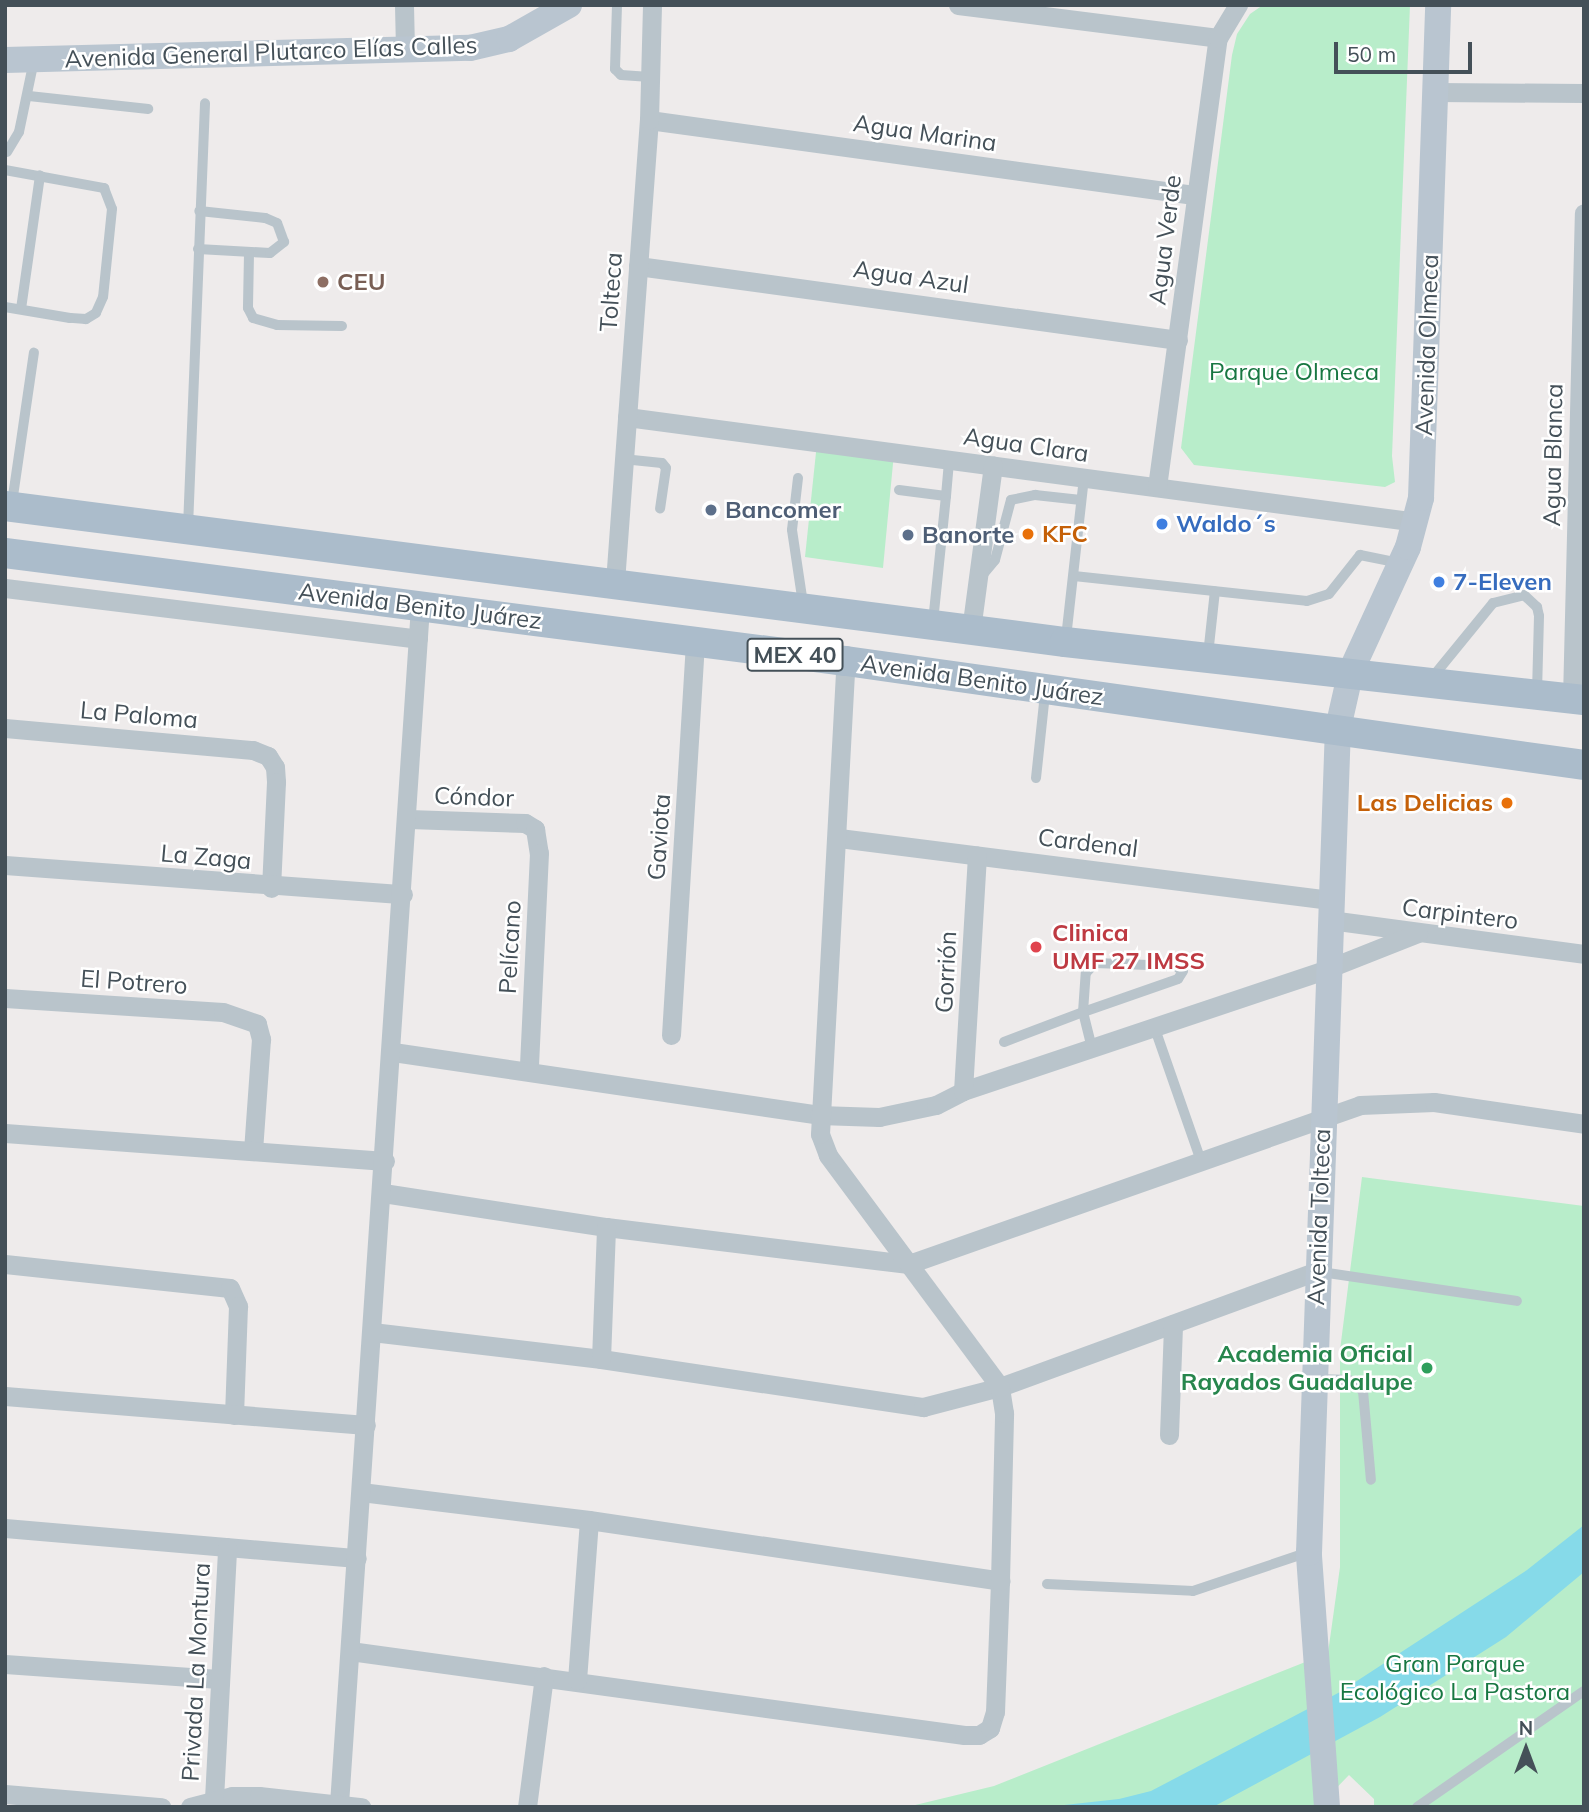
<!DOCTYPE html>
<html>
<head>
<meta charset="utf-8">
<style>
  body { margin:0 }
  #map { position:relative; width:1589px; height:1812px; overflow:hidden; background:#eeebeb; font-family:Mulish,sans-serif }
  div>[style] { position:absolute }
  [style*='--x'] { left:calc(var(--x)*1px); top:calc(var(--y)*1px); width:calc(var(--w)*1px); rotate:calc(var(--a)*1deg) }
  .green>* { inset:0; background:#b8edca }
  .water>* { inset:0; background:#86dae9 }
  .lane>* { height:10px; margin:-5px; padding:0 5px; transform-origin:5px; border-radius:5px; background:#b9c4cb }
  .street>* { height:19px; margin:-9.5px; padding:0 9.5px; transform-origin:9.5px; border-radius:9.5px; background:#b9c4cb }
  .secondary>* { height:26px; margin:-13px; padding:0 13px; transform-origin:13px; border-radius:13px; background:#b9c5d0 }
  .primary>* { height:30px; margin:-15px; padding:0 15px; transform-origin:15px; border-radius:15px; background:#abbccb }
  .dots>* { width:19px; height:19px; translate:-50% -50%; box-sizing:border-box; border:4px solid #fff; border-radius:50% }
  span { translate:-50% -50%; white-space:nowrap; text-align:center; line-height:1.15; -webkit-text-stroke:5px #fff; paint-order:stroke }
  .shield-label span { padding:2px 5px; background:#fff; border:2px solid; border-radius:5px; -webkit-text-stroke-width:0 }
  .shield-label { font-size:23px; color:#445058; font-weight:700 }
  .street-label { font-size:24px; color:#445058 }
  .education-label { font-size:24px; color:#785e54; font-weight:700 }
  .left { translate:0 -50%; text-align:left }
  .park-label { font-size:24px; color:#187742 }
  .service-label { font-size:24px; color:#4e5e75; font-weight:700 }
  .shop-label { font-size:24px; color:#366cbe; font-weight:700 }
  .food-label { font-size:24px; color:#c56008; font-weight:700 }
  .right { translate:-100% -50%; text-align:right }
  .health-label { font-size:24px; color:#be3a42; font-weight:700 }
  .leisure-label { font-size:24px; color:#27864d; font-weight:700 }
  .frame { position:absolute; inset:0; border:7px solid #445058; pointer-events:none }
  .north { position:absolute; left:1491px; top:1714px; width:70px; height:70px; -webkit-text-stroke:5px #fff; paint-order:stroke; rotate:0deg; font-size:19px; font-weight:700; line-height:28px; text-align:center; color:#445058 }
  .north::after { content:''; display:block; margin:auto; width:24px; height:32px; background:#445058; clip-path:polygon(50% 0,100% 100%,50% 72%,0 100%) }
  .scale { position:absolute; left:1334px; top:42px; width:138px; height:32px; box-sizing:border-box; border:4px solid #445058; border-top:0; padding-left:9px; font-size:21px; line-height:24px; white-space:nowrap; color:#445058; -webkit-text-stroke:5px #fff; paint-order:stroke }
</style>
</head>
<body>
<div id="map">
  <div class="green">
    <div style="clip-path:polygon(1263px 5px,1410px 5px,1392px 456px,1395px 482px,1385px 487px,1194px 465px,1181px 448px,1232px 55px,1237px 34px,1250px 14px)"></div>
    <div style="clip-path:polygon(817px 443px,894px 453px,883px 568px,805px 557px)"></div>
    <div style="clip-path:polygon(1362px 1177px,1584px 1206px,1584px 1807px,1374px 1807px,1374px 1799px,1349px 1775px,1318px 1807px,907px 1807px,994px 1786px,1328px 1653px,1340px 1567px,1340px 1350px)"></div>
  </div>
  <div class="water">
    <div style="clip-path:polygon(1584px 1525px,1584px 1572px,1506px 1637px,1380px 1717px,1213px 1807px,1046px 1807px,1119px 1799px,1151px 1791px,1340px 1692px,1527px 1570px)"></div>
  </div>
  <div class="lane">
    <div style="--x:617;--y:5;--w:64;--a:91.8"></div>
    <div style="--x:615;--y:69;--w:8;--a:45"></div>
    <div style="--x:621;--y:75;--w:29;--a:4"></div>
    <div style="--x:29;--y:96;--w:120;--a:6.2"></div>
    <div style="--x:7;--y:152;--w:23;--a:-59"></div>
    <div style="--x:19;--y:132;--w:74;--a:-78.2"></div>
    <div style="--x:5;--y:170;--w:101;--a:10.3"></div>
    <div style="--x:104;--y:188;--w:22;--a:69"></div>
    <div style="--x:112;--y:209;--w:88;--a:95.8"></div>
    <div style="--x:103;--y:297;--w:17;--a:114"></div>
    <div style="--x:96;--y:313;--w:12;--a:149"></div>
    <div style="--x:86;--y:319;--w:16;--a:-176"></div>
    <div style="--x:70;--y:318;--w:66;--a:-170.4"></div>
    <div style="--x:198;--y:249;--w:72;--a:3.2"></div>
    <div style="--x:270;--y:253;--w:18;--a:-38"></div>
    <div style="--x:284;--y:242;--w:20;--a:-110"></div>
    <div style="--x:277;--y:223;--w:13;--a:-157"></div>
    <div style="--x:265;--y:218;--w:66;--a:-173.9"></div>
    <div style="--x:249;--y:254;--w:54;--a:91.1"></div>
    <div style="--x:248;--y:308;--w:11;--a:63"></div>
    <div style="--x:253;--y:318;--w:25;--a:16"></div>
    <div style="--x:277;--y:325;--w:65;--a:0.9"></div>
    <div style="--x:21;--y:309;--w:135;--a:-81.9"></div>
    <div style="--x:623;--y:459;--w:39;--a:6"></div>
    <div style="--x:662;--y:463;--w:6;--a:51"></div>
    <div style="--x:666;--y:468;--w:41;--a:98.3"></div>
    <div style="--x:798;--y:478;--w:52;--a:96.6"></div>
    <div style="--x:792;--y:530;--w:75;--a:81.5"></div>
    <div style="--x:899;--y:490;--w:47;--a:7.3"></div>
    <div style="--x:946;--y:496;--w:127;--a:95.9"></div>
    <div style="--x:946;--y:496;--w:37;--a:-85"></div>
    <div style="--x:12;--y:503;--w:152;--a:-81.7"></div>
    <div style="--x:188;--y:527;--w:424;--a:-87.7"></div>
    <div style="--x:1074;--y:576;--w:234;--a:6.1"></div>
    <div style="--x:1307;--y:601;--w:23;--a:-18"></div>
    <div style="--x:1329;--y:594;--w:50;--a:-51.5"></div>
    <div style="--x:1360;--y:555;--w:41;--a:11.3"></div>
    <div style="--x:980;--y:578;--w:23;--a:-50"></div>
    <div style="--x:995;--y:560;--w:62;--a:-75.1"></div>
    <div style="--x:1011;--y:500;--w:25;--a:-12"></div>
    <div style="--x:1035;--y:495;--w:46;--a:6.2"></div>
    <div style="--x:1066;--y:638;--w:161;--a:-83.6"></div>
    <div style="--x:1208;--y:655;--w:64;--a:-83.8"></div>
    <div style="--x:1431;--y:679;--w:98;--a:-50.8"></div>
    <div style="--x:1493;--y:603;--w:32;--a:-14"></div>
    <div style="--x:1524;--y:595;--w:18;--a:43"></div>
    <div style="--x:1537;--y:607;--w:9;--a:77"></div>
    <div style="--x:1539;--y:616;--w:74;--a:91.5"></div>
    <div style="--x:1036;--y:778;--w:84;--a:-83.9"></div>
    <div style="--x:1095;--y:963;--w:80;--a:2.1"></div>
    <div style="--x:1175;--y:966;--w:9;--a:32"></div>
    <div style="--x:1183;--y:971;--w:9;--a:122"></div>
    <div style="--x:1178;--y:979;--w:101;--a:160.8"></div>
    <div style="--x:1083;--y:1012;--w:39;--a:-86"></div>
    <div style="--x:1086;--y:973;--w:13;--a:-48"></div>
    <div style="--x:1154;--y:1026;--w:140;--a:70.8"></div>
    <div style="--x:1004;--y:1042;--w:85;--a:-20.8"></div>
    <div style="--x:1083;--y:1012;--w:36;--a:76"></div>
    <div style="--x:1321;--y:1272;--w:198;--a:8.4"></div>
    <div style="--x:1318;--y:1379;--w:31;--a:2"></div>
    <div style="--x:1349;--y:1380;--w:18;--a:38"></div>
    <div style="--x:1363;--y:1391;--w:89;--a:84.9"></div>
    <div style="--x:1047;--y:1584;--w:146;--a:2.7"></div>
    <div style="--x:1193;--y:1591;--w:119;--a:-18.6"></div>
    <div style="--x:1417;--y:1807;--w:203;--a:-34.8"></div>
  </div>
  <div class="street">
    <div style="--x:404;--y:5;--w:44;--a:88.7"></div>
    <div style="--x:958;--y:5;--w:262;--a:7.2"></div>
    <div style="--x:1435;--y:92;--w:149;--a:0.4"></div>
    <div style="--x:649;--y:120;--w:550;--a:7.84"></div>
    <div style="--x:638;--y:266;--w:545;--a:7.8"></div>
    <div style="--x:627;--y:417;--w:797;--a:7.57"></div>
    <div style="--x:1157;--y:487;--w:453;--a:-82.3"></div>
    <div style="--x:1218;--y:38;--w:39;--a:-59"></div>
    <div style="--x:615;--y:582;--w:463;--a:-85.8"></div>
    <div style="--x:649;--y:120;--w:115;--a:-88.5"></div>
    <div style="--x:5;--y:588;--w:416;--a:7"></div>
    <div style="--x:971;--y:630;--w:166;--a:-82.4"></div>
    <div style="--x:1572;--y:699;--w:486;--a:-88.6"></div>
    <div style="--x:5;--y:728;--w:249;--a:5.1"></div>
    <div style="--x:253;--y:750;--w:16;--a:22"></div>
    <div style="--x:268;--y:756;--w:13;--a:58"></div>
    <div style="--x:275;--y:767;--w:15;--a:86"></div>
    <div style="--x:276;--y:782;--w:106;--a:92.7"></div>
    <div style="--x:409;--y:819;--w:116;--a:2"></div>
    <div style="--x:525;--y:823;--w:12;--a:31"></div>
    <div style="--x:535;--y:829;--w:24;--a:81"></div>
    <div style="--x:539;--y:853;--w:216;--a:92.7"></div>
    <div style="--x:839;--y:838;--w:497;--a:7.2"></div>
    <div style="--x:5;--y:865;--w:399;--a:4.2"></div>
    <div style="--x:1330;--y:920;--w:256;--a:7.6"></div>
    <div style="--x:5;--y:998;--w:218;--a:3.7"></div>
    <div style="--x:223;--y:1012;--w:36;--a:19"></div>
    <div style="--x:257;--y:1024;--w:16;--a:75"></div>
    <div style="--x:261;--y:1039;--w:111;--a:94.1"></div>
    <div style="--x:671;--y:1035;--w:394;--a:-86.5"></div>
    <div style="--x:393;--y:1052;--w:431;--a:8.4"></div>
    <div style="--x:819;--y:1115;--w:60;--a:1.9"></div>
    <div style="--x:879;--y:1117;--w:58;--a:-11.9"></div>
    <div style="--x:936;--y:1105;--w:30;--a:-27"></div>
    <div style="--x:963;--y:1091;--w:384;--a:-18.5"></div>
    <div style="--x:1327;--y:969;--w:98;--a:-21.6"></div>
    <div style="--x:963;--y:1091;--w:236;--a:-86.6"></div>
    <div style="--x:5;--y:1133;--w:381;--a:4.2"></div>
    <div style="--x:383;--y:1193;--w:226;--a:8.7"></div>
    <div style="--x:606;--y:1227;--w:305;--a:7"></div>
    <div style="--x:909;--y:1264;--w:478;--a:-19.4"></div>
    <div style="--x:1360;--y:1105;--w:74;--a:-2.3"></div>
    <div style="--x:1434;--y:1102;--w:152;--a:8.3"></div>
    <div style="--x:5;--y:1264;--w:226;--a:6.1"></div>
    <div style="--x:230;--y:1288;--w:20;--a:66"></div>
    <div style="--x:238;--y:1306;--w:109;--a:92.1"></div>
    <div style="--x:372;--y:1332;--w:231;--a:6.7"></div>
    <div style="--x:601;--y:1359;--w:326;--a:8.5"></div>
    <div style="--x:923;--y:1407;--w:80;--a:-14.6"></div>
    <div style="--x:1000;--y:1387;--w:338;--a:-20.1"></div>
    <div style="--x:601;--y:1359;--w:132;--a:-87.8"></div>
    <div style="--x:5;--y:1396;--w:362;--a:4.6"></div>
    <div style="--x:1169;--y:1435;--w:111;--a:-87.9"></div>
    <div style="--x:361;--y:1492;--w:230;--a:7"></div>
    <div style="--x:589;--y:1520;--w:416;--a:8.4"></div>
    <div style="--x:5;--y:1528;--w:353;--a:4.9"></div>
    <div style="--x:350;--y:1651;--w:620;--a:7.79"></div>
    <div style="--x:964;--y:1735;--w:15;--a:0"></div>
    <div style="--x:979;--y:1735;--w:13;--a:-32"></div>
    <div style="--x:990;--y:1728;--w:17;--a:-73"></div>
    <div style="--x:995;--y:1712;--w:131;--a:-87.8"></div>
    <div style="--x:1000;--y:1581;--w:168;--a:-88.6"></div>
    <div style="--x:1004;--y:1413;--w:26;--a:-99"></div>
    <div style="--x:1000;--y:1387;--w:289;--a:-126.6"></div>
    <div style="--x:828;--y:1155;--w:22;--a:-111"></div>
    <div style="--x:820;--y:1134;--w:474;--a:-86.9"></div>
    <div style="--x:5;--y:1664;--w:214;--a:4"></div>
    <div style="--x:577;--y:1680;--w:160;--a:-85.7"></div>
    <div style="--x:5;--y:1794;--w:157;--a:4.8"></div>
    <div style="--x:214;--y:1799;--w:252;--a:-87"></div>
    <div style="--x:339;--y:1804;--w:1201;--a:-86.13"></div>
    <div style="--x:190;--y:1807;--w:43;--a:-14.7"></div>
    <div style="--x:232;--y:1796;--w:27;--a:0"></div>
    <div style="--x:259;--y:1796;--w:103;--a:6.2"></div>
    <div style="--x:527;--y:1807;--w:132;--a:-82.6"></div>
  </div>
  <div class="secondary">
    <div style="--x:5;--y:60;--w:465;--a:-1.5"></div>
    <div style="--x:470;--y:48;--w:40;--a:-13"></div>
    <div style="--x:509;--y:39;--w:69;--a:-29.5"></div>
    <div style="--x:1327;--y:1807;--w:255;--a:-94.1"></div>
    <div style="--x:1309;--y:1553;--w:826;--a:-87.99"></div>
    <div style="--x:1338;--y:728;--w:58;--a:-77.2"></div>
    <div style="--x:1351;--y:671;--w:136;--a:-65.3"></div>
    <div style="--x:1408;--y:547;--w:51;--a:-75.1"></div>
    <div style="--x:1421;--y:498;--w:493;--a:-88"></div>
  </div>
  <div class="primary">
    <div style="--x:5;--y:506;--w:1069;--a:7.31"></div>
    <div style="--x:1065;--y:642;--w:522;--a:6.38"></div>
    <div style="--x:5;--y:553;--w:848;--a:7.32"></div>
    <div style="--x:846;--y:661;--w:745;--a:8.02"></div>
  </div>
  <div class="dots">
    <div style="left:323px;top:282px;background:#8d6e63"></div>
    <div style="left:711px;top:510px;background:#5c6f8a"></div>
    <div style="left:1162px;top:524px;background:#3f7fe0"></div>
    <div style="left:1028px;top:534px;background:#e8710a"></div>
    <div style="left:908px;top:535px;background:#5c6f8a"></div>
    <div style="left:1439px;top:582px;background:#3f7fe0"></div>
    <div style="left:1507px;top:803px;background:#e8710a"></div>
    <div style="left:1036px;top:947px;background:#e0444e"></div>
    <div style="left:1427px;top:1368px;background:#2e9e5b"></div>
  </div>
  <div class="shield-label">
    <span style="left:795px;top:655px">MEX 40</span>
  </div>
  <div class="street-label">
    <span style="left:271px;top:52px;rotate:-2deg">Avenida General Plutarco Elías Calles</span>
    <span style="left:925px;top:133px;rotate:8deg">Agua Marina</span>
    <span style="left:1165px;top:240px;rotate:-83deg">Agua Verde</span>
    <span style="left:911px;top:277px;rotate:8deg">Agua Azul</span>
    <span style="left:611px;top:292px;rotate:-86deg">Tolteca</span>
    <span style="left:1427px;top:345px;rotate:-88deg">Avenida Olmeca</span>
    <span style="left:1026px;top:445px;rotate:8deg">Agua Clara</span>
    <span style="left:1553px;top:455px;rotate:-89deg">Agua Blanca</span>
    <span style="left:420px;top:606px;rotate:7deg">Avenida Benito Juárez</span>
    <span style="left:982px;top:680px;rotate:8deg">Avenida Benito Juárez</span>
    <span style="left:139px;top:715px;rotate:5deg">La Paloma</span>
    <span style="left:474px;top:797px;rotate:2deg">Cóndor</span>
    <span style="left:659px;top:837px;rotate:-86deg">Gaviota</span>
    <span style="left:1088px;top:843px;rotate:7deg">Cardenal</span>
    <span style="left:206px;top:857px;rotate:5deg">La Zaga</span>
    <span style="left:1460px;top:914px;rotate:7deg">Carpintero</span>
    <span style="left:510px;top:947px;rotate:-87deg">Pelícano</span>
    <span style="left:946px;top:972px;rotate:-87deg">Gorrión</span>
    <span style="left:134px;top:982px;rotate:4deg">El Potrero</span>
    <span style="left:1319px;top:1217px;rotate:-88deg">Avenida Tolteca</span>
    <span style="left:196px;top:1672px;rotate:-87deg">Privada La Montura</span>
  </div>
  <div class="education-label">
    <span class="left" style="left:337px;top:282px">CEU</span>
  </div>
  <div class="park-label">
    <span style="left:1294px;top:372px">Parque Olmeca</span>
    <span style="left:1455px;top:1678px">Gran Parque<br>Ecológico La Pastora</span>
  </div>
  <div class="service-label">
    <span class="left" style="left:725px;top:510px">Bancomer</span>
    <span class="left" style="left:922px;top:535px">Banorte</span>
  </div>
  <div class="shop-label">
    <span class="left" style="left:1176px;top:524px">Waldo´s</span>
    <span class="left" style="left:1453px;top:582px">7-Eleven</span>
  </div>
  <div class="food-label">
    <span class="left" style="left:1042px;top:534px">KFC</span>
    <span class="right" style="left:1493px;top:803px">Las Delicias</span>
  </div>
  <div class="health-label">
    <span class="left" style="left:1052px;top:947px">Clinica<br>UMF 27 IMSS</span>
  </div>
  <div class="leisure-label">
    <span class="right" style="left:1413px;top:1368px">Academia Oficial<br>Rayados Guadalupe</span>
  </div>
  <div class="frame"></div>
  <div class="north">N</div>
  <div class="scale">50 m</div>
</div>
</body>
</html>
